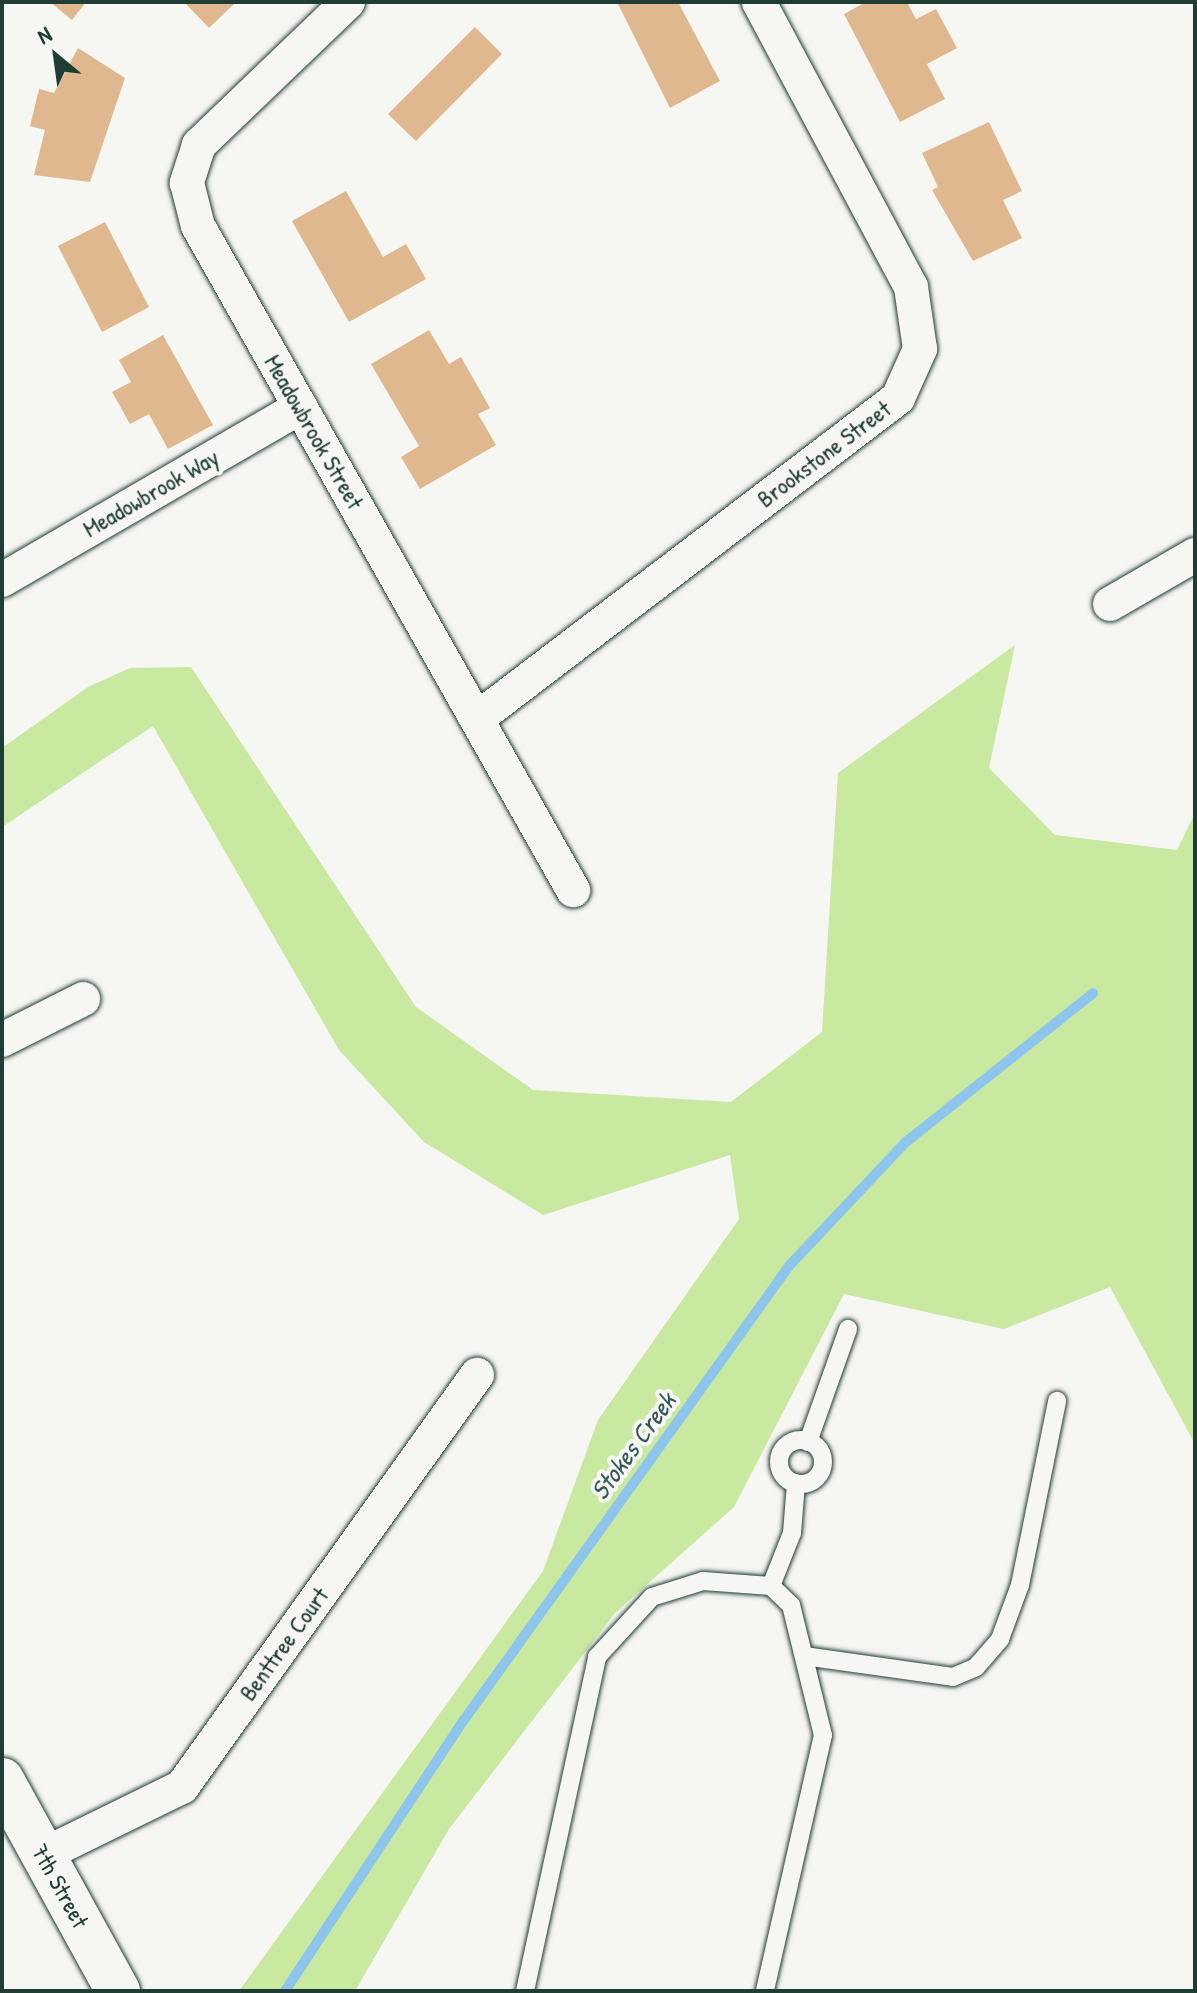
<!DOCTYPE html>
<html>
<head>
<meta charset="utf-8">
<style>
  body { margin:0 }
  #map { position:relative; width:1197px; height:1993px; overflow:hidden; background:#f6f6f2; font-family:"Patrick Hand",sans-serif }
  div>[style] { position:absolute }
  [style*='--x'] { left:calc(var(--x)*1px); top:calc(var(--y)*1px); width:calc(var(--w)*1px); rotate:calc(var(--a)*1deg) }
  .green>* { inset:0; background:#c9e8a0 }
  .stream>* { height:10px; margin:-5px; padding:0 5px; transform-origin:5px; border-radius:5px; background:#8ec5ec }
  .building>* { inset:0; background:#dfb88f }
  .roads { filter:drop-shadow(0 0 2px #1f3d34) drop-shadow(0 0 2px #1f3d34) }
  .service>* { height:18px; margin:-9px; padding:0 9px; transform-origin:9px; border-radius:9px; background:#f6f6f2 }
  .service>.ring { margin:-9px; padding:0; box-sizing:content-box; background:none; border:18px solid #f6f6f2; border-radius:50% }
  .minor>* { height:34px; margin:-17px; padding:0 17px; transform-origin:17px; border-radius:17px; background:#f6f6f2 }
  .tertiary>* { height:44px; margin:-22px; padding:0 22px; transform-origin:22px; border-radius:22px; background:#f6f6f2 }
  span { translate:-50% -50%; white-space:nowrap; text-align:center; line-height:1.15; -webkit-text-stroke:8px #f6f6f2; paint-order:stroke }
  .street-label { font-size:24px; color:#1f3d34 }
  .water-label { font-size:26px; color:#355859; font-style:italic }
  .frame { position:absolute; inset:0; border:4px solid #1f3d34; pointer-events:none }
  .north { position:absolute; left:16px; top:16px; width:80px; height:80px; -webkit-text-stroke:6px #f6f6f2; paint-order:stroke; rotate:331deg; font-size:22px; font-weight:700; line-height:32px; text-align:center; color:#1f3d34 }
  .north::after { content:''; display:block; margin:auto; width:28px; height:36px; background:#1f3d34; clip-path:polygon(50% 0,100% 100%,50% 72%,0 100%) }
</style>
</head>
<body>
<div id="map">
  <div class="green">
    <div style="clip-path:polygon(1015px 645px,989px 768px,1055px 835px,1177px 850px,1195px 813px,1195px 1444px,1110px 1287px,1004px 1329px,844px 1294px,734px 1507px,615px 1613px,449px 1829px,355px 1991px,239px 1991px,543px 1571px,598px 1420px,739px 1219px,730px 1155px,543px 1215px,424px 1142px,339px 1050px,153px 726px,2px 827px,2px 748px,88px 687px,130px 668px,191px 667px,416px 1007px,533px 1090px,731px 1102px,822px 1032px,838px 773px)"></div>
  </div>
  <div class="stream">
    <div style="--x:285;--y:1991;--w:325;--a:-56.6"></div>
    <div style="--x:464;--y:1720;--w:558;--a:-54.4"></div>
    <div style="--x:789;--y:1266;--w:170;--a:-46.7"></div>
    <div style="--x:906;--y:1142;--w:239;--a:-38.5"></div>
  </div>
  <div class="building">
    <div style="clip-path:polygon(50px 2px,86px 2px,72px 20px)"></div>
    <div style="clip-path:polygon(184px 2px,236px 2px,209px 28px)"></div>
    <div style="clip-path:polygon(617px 2px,678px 2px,720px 81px,670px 108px)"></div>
    <div style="clip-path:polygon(866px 2px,907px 2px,916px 19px,936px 9px,957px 48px,927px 64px,945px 99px,900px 122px,844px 14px)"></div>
    <div style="clip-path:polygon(475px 27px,502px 54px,416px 141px,388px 114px)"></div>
    <div style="clip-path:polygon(78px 48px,125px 78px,90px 182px,34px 175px,45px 130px,30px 126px,39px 89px,54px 93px)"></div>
    <div style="clip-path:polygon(989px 122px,1022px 191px,1003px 200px,1022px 238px,973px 261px,932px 190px,938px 187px,922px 153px)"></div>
    <div style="clip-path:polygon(346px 191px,383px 257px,406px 244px,426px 279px,349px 322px,292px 221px)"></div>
    <div style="clip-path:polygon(105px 222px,149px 307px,102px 332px,58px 246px)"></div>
    <div style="clip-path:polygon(429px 330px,449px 364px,461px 357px,490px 408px,478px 414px,496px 445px,420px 489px,401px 457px,419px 446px,371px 364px)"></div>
    <div style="clip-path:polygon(163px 335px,213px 425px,168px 449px,149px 414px,130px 424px,112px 392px,131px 382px,119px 360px)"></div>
  </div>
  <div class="roads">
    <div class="service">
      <div class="ring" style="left:779px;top:1440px;width:26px;height:26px"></div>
      <div style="--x:808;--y:1442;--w:120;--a:-70.5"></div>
      <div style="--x:771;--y:1586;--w:57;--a:-68.4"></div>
      <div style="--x:792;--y:1533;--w:50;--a:-85.4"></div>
      <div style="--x:804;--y:1656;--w:150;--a:8"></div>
      <div style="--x:953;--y:1677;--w:25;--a:-23"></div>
      <div style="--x:976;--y:1667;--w:37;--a:-49"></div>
      <div style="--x:1000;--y:1639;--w:58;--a:-69.7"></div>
      <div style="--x:1020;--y:1585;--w:188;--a:-78.6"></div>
      <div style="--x:525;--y:1991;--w:342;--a:-77.8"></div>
      <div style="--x:597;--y:1657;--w:81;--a:-47.5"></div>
      <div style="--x:652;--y:1597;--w:53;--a:-17.4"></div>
      <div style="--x:703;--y:1581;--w:68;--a:4.2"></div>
      <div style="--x:771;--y:1586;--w:28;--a:44"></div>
      <div style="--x:791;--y:1605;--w:134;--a:76.2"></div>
      <div style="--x:823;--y:1735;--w:262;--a:102.8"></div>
    </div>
    <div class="minor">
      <div style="--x:348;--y:2;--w:207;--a:136.2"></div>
      <div style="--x:199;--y:145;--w:40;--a:108"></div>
      <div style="--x:187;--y:183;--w:44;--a:75.7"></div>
      <div style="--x:198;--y:226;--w:763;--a:60.54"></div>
      <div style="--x:2;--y:580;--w:345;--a:-30.1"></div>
      <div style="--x:1110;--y:604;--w:98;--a:-30"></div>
      <div style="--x:478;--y:718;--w:528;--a:-37.3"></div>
      <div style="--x:898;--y:398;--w:54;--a:-65.8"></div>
      <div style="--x:920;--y:349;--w:63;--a:-98.3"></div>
      <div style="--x:911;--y:287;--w:323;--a:-118.1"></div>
      <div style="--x:2;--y:1040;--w:91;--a:-26.8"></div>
      <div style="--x:43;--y:1855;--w:155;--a:-26.1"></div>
      <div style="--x:182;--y:1787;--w:507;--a:-54.4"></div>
    </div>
    <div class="tertiary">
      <div style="--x:2;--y:1780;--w:241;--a:61.2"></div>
    </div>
  </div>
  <div class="street-label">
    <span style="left:314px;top:432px;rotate:60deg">Meadowbrook Street</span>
    <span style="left:824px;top:454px;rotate:-37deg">Brookstone Street</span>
    <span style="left:151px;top:493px;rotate:-30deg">Meadowbrook Way</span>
    <span style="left:284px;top:1644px;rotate:-54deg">Benttree Court</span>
    <span style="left:60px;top:1886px;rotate:61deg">7th Street</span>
  </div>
  <div class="water-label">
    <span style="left:633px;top:1446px;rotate:-54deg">Stokes Creek</span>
  </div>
  <div class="frame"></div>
  <div class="north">N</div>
</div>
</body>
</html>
